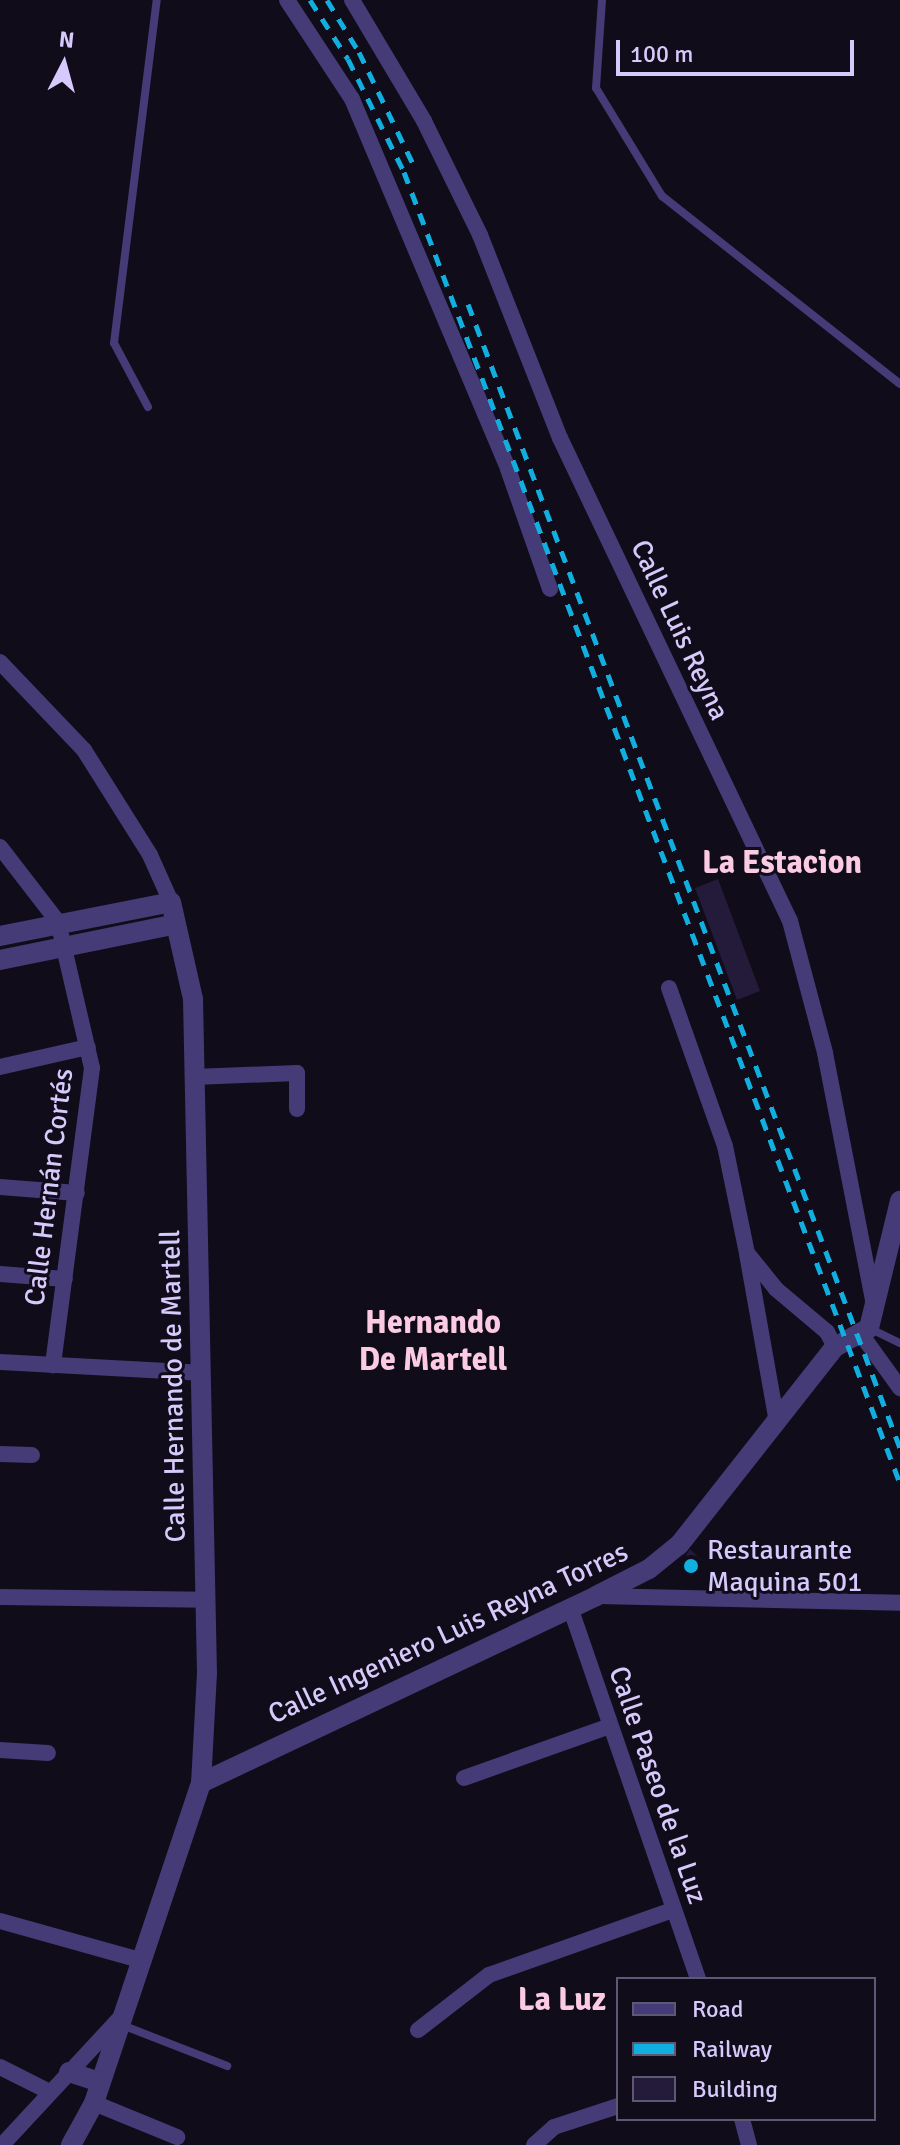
<!DOCTYPE html>
<html>
<head>
<meta charset="utf-8">
<style>
  body { margin:0 }
  #map { position:relative; width:900px; height:2145px; overflow:hidden; background:#100c1a; font-family:Signika,sans-serif }
  div>[style] { position:absolute }
  [style*='--x'] { left:calc(var(--x)*1px); top:calc(var(--y)*1px); width:calc(var(--w)*1px); rotate:calc(var(--a)*1deg) }
  .building>* { inset:0; background:#241a3a }
  .service>* { height:8px; margin:-4px; padding:0 4px; transform-origin:4px; border-radius:4px; background:#453b76 }
  .minor>* { height:16px; margin:-8px; padding:0 8px; transform-origin:8px; border-radius:8px; background:#453b76 }
  .tertiary>* { height:20px; margin:-10px; padding:0 10px; transform-origin:10px; border-radius:10px; background:#453b76 }
  .rail>* { height:5px; margin-top:-2.5px; transform-origin:0; background:repeating-linear-gradient(90deg,#11afdf 0 12px,transparent 0 22px) }
  .dots>* { width:22px; height:22px; translate:-50% -50%; box-sizing:border-box; border:4px solid #100c1a; border-radius:50% }
  span { translate:-50% -50%; white-space:nowrap; text-align:center; line-height:1.15; -webkit-text-stroke:6px #100c1a; paint-order:stroke }
  .street-label { font-size:28px; color:#d6c9fb }
  .poi-label { font-size:28px; color:#d6c9fb }
  .left { translate:0 -50%; text-align:left }
  .quarter-label { font-size:32px; color:#fbcbe3; font-weight:700 }
  .legend { position:absolute; left:616px; top:1977px; width:260px; height:144px; box-sizing:border-box; background:#100c1a; border:2px solid #5f5874; margin:0; padding:10px 14px; list-style:none; font-size:24px; color:#d6c9fb }
  .legend li { display:flex; align-items:center; gap:16px; height:40px }
  .legend b { width:40px; border:2px solid #5f5874 }
  .north { position:absolute; left:24px; top:24px; width:80px; height:80px; -webkit-text-stroke:6px #100c1a; paint-order:stroke; rotate:6deg; font-size:22px; font-weight:700; line-height:32px; text-align:center; color:#d6c9fb }
  .north::after { content:''; display:block; margin:auto; width:28px; height:36px; background:#d6c9fb; clip-path:polygon(50% 0,100% 100%,50% 72%,0 100%) }
  .scale { position:absolute; left:616px; top:40px; width:238px; height:36px; box-sizing:border-box; border:4px solid #d6c9fb; border-top:0; padding-left:10px; font-size:24px; line-height:28px; white-space:nowrap; color:#d6c9fb; -webkit-text-stroke:6px #100c1a; paint-order:stroke }
</style>
</head>
<body>
<div id="map">
  <div class="building">
    <div style="clip-path:polygon(718px 879px,760px 991px,737px 1000px,695px 888px)"></div>
    <div style="clip-path:polygon(690px 1549px,701px 1560px,690px 1572px,683px 1560px)"></div>
  </div>
  <div class="service">
    <div style="--x:602;--y:0;--w:88;--a:93.9"></div>
    <div style="--x:596;--y:88;--w:127;--a:58.6"></div>
    <div style="--x:662;--y:196;--w:303;--a:38.3"></div>
    <div style="--x:148;--y:407;--w:72;--a:-118"></div>
    <div style="--x:114;--y:343;--w:346;--a:-82.9"></div>
    <div style="--x:869;--y:1328;--w:34;--a:26"></div>
    <div style="--x:122;--y:2025;--w:113;--a:21.3"></div>
  </div>
  <div class="minor">
    <div style="--x:287;--y:0;--w:118;--a:56.7"></div>
    <div style="--x:352;--y:99;--w:402;--a:67.1"></div>
    <div style="--x:508;--y:469;--w:127;--a:70.7"></div>
    <div style="--x:352;--y:0;--w:141;--a:59.2"></div>
    <div style="--x:424;--y:121;--w:127;--a:63.8"></div>
    <div style="--x:480;--y:235;--w:218;--a:68.5"></div>
    <div style="--x:560;--y:438;--w:535;--a:64.54"></div>
    <div style="--x:790;--y:921;--w:137;--a:75.1"></div>
    <div style="--x:825;--y:1053;--w:253;--a:79"></div>
    <div style="--x:0;--y:662;--w:122;--a:46.3"></div>
    <div style="--x:84;--y:750;--w:124;--a:57.8"></div>
    <div style="--x:150;--y:855;--w:51;--a:65.9"></div>
    <div style="--x:0;--y:847;--w:95;--a:52.3"></div>
    <div style="--x:58;--y:922;--w:150;--a:76.9"></div>
    <div style="--x:92;--y:1068;--w:300;--a:97.5"></div>
    <div style="--x:669;--y:988;--w:168;--a:70.5"></div>
    <div style="--x:725;--y:1146;--w:109;--a:78.4"></div>
    <div style="--x:747;--y:1253;--w:46;--a:51.1"></div>
    <div style="--x:776;--y:1289;--w:67;--a:40.1"></div>
    <div style="--x:827;--y:1332;--w:17;--a:62"></div>
    <div style="--x:0;--y:1067;--w:90;--a:-12.8"></div>
    <div style="--x:194;--y:1077;--w:103;--a:-2.2"></div>
    <div style="--x:297;--y:1073;--w:36;--a:90"></div>
    <div style="--x:0;--y:1187;--w:77;--a:4.5"></div>
    <div style="--x:747;--y:1254;--w:172;--a:79.9"></div>
    <div style="--x:0;--y:1274;--w:65;--a:4.4"></div>
    <div style="--x:861;--y:1334;--w:67;--a:54.2"></div>
    <div style="--x:0;--y:1362;--w:200;--a:3.1"></div>
    <div style="--x:0;--y:1454;--w:32;--a:2"></div>
    <div style="--x:598;--y:1596;--w:302;--a:1.3"></div>
    <div style="--x:0;--y:1597;--w:205;--a:0.8"></div>
    <div style="--x:570;--y:1607;--w:393;--a:71"></div>
    <div style="--x:0;--y:1750;--w:48;--a:3.6"></div>
    <div style="--x:464;--y:1778;--w:155;--a:-19.6"></div>
    <div style="--x:0;--y:1921;--w:148;--a:15.6"></div>
    <div style="--x:418;--y:2030;--w:90;--a:-37.8"></div>
    <div style="--x:489;--y:1975;--w:195;--a:-19.5"></div>
    <div style="--x:0;--y:2067;--w:56;--a:26.6"></div>
    <div style="--x:94;--y:2103;--w:90;--a:22.3"></div>
    <div style="--x:742;--y:2119;--w:27;--a:75"></div>
    <div style="--x:2;--y:2145;--w:175;--a:-47.1"></div>
    <div style="--x:534;--y:2145;--w:27;--a:-42"></div>
    <div style="--x:554;--y:2127;--w:67;--a:-18.2"></div>
  </div>
  <div class="tertiary">
    <div style="--x:0;--y:936;--w:174;--a:-11.2"></div>
    <div style="--x:171;--y:902;--w:99;--a:77.2"></div>
    <div style="--x:193;--y:999;--w:674;--a:88.81"></div>
    <div style="--x:207;--y:1673;--w:110;--a:93.1"></div>
    <div style="--x:201;--y:1783;--w:337;--a:108.5"></div>
    <div style="--x:94;--y:2103;--w:48;--a:118.7"></div>
    <div style="--x:0;--y:960;--w:176;--a:-11.5"></div>
    <div style="--x:201;--y:1783;--w:437;--a:-25.3"></div>
    <div style="--x:596;--y:1596;--w:59;--a:-27"></div>
    <div style="--x:649;--y:1569;--w:38;--a:-39"></div>
    <div style="--x:679;--y:1545;--w:252;--a:-51.8"></div>
    <div style="--x:835;--y:1347;--w:39;--a:-29"></div>
    <div style="--x:869;--y:1328;--w:131;--a:-76.3"></div>
    <div style="--x:69;--y:2072;--w:33;--a:18"></div>
  </div>
  <div class="rail">
    <div style="--x:310;--y:0;--w:70;--a:57.2"></div>
    <div style="--x:348;--y:59;--w:126;--a:63.6"></div>
    <div style="--x:404;--y:172;--w:1402;--a:69.28"></div>
    <div style="--x:327;--y:0;--w:61;--a:58.4"></div>
    <div style="--x:359;--y:52;--w:127;--a:64.2"></div>
    <div style="--x:468;--y:304;--w:1223;--a:69.31"></div>
  </div>
  <div class="dots">
    <div style="left:691px;top:1566px;background:#11afdf"></div>
  </div>
  <div class="street-label">
    <span style="left:680px;top:630px;rotate:65deg">Calle Luis Reyna</span>
    <span style="left:49px;top:1187px;rotate:-83deg">Calle Hernán Cortés</span>
    <span style="left:173px;top:1386px;rotate:-91deg">Calle Hernando de Martell</span>
    <span style="left:448px;top:1633px;rotate:-25deg">Calle Ingeniero Luis Reyna Torres</span>
    <span style="left:658px;top:1785px;rotate:71deg">Calle Paseo de la Luz</span>
  </div>
  <div class="poi-label">
    <span class="left" style="left:707px;top:1566px">Restaurante<br>Maquina 501</span>
  </div>
  <div class="quarter-label">
    <span style="left:782px;top:863px">La Estacion</span>
    <span style="left:433px;top:1342px">Hernando<br>De Martell</span>
    <span style="left:562px;top:2000px">La Luz</span>
  </div>
  <ul class="legend">
  <li><b style="height:10px;background:#453b76"></b>Road</li>
  <li><b style="height:10px;background:#11afdf"></b>Railway</li>
  <li><b style="height:22px;background:#241a3a"></b>Building</li>
  </ul>
  <div class="north">N</div>
  <div class="scale">100 m</div>
</div>
</body>
</html>
